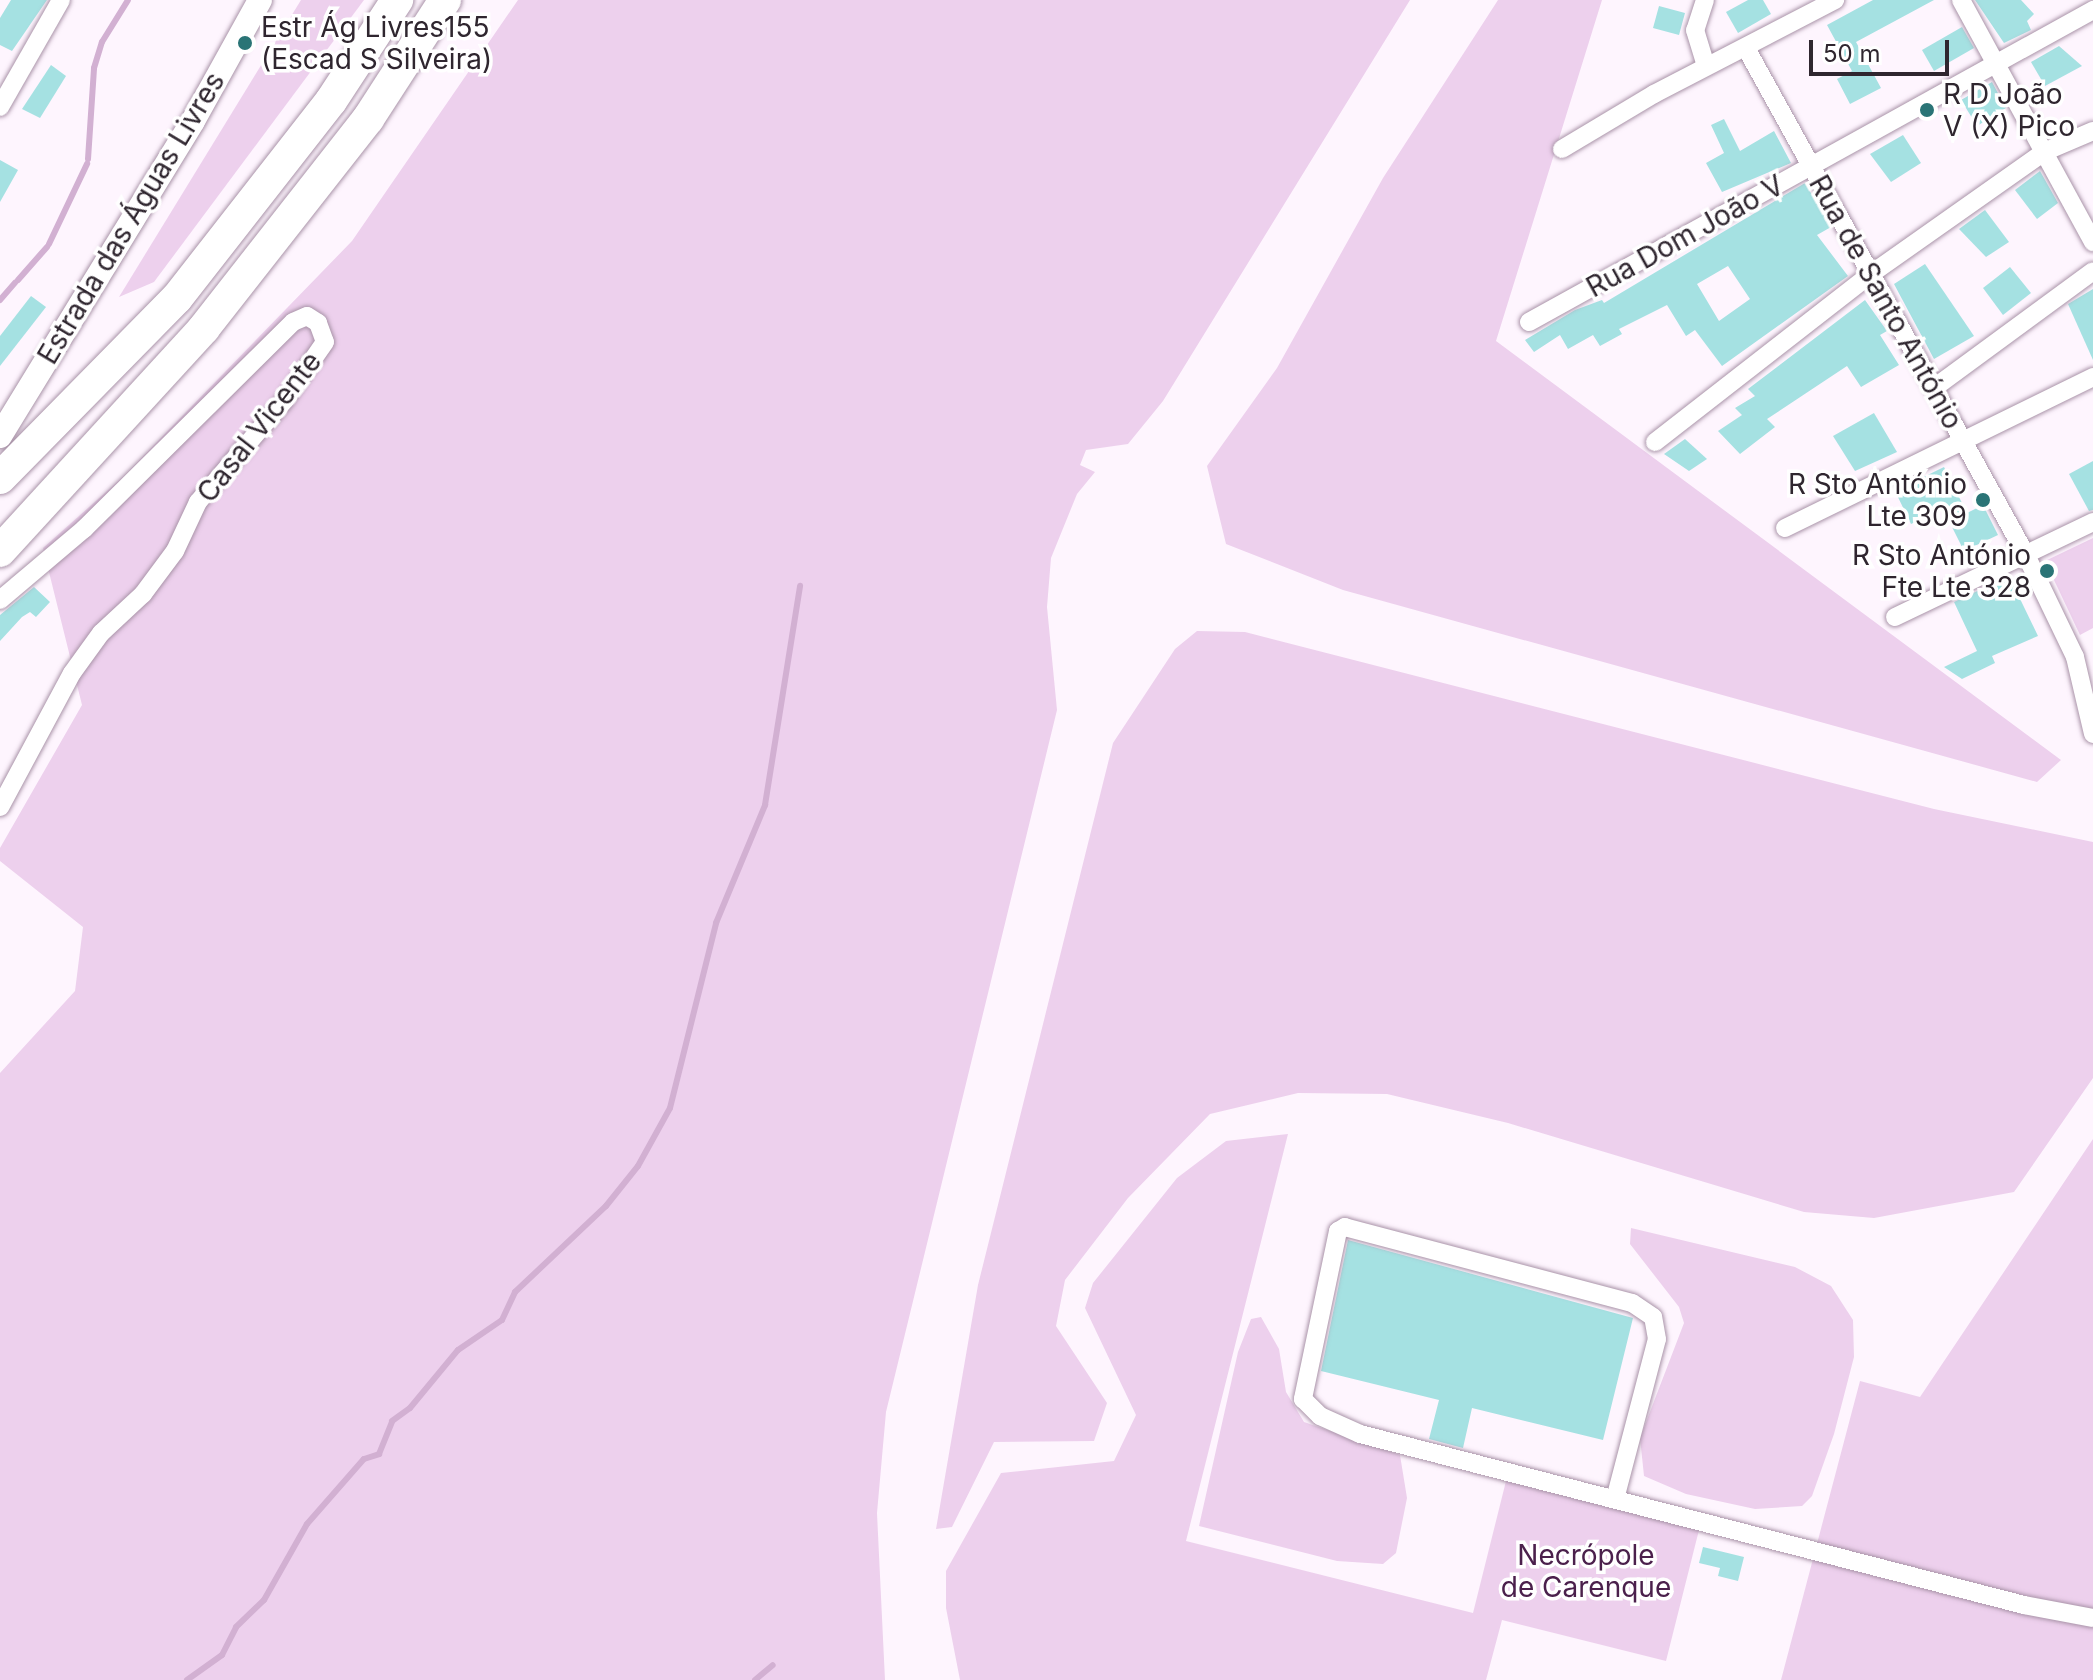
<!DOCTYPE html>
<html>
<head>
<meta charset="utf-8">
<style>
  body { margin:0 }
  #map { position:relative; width:2093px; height:1680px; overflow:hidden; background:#fef5fe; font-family:Inter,sans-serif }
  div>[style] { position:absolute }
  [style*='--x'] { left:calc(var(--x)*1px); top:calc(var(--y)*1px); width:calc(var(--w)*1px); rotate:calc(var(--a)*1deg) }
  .green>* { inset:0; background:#edd0ed }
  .stream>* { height:6px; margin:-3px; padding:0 3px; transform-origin:3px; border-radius:3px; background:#d2b0d2 }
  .building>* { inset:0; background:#a5e1e2 }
  .roads { filter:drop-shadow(0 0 2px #a993a8) drop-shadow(0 0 2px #a993a8) }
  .street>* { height:18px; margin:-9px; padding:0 9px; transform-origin:9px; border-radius:9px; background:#fff }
  .secondary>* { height:24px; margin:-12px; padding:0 12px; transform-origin:12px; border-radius:12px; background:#fff }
  .highway>* { height:32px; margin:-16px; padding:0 16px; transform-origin:16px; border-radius:16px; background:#fff }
  .dots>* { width:22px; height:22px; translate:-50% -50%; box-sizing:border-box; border:4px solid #fff; border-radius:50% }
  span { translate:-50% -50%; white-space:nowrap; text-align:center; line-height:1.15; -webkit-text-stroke:7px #fff; paint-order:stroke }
  .poi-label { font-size:28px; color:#2f262f }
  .left { translate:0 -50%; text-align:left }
  .right { translate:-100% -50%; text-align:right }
  .street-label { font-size:28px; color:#2f262f }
  .park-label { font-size:28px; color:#4b204c }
  .scale { position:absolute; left:1809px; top:40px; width:140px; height:36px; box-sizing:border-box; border:4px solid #2f262f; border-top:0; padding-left:10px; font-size:24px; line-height:28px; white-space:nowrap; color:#2f262f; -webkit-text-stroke:6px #fff; paint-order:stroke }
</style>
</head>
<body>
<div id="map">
  <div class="green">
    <div style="clip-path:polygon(301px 0,364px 0,154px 282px,119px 297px)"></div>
    <div style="clip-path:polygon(518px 0,1410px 0,1163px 401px,1128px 444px,1086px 450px,1080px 465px,1095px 472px,1077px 494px,1051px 558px,1047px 607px,1057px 710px,886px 1412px,877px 1513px,885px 1680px,0 1680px,0 1073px,75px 991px,83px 927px,0 861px,0 848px,82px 705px,43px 548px,124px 476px,352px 241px)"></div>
    <div style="clip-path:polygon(1498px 0,1602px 0,1496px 341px,2061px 760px,2037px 782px,1343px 590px,1226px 544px,1207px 466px,1277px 368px,1383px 178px)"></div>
    <div style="clip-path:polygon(2093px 538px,2093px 628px,2080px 635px,2045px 561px)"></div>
    <div style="clip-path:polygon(1197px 631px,1245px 632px,1934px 809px,2093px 842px,2093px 1078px,2014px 1192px,1874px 1218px,1804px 1212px,1508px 1123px,1387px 1094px,1298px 1093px,1210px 1114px,1128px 1198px,1065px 1280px,1056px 1326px,1107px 1403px,1094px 1441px,994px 1442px,952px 1527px,936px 1529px,978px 1285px,1113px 743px,1175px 649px)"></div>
    <div style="clip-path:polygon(1288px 1134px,1186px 1541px,1473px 1613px,1506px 1481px,1699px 1530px,1666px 1661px,1502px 1620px,1486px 1680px,960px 1680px,946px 1608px,946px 1571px,1001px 1473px,1114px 1461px,1136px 1415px,1085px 1308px,1093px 1283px,1177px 1178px,1226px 1141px)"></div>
    <div style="clip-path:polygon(2093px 1139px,2093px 1680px,1781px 1680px,1860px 1381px,1920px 1397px)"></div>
    <div style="clip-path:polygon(1631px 1228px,1795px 1267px,1831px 1286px,1853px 1320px,1854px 1357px,1834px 1434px,1812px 1496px,1802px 1506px,1755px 1509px,1686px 1494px,1644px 1476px,1640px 1438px,1684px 1323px,1679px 1307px,1630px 1244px)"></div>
    <div style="clip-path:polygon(1261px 1317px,1279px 1349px,1286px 1392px,1304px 1422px,1400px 1455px,1407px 1498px,1396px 1553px,1383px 1564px,1337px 1561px,1199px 1526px,1238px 1352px,1251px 1319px)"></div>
  </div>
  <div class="stream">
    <div style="--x:88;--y:159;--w:91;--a:-86.2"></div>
    <div style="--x:94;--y:68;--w:27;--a:-73"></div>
    <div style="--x:102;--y:42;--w:49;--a:-58.2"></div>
    <div style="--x:49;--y:244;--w:89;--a:-64.6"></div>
    <div style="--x:18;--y:280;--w:44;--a:-48.7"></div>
    <div style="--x:0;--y:300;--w:23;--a:-49"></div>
    <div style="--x:187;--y:1680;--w:43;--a:-35.5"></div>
    <div style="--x:222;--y:1655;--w:31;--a:-63"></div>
    <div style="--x:236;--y:1627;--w:39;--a:-44"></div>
    <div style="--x:264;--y:1600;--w:87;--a:-60.5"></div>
    <div style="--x:307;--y:1524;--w:86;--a:-48.8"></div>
    <div style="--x:364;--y:1459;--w:16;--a:-18"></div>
    <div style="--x:379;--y:1454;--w:35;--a:-68"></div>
    <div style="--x:392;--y:1421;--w:22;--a:-36"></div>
    <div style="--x:410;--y:1408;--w:75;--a:-50.4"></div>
    <div style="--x:458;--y:1350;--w:53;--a:-34.3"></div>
    <div style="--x:502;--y:1320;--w:31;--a:-65"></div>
    <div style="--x:515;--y:1292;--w:125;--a:-43.4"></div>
    <div style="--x:606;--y:1206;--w:51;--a:-51.3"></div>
    <div style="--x:638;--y:1166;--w:66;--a:-61.1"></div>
    <div style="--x:670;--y:1108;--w:191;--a:-76"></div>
    <div style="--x:716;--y:923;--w:128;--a:-67.4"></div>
    <div style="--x:765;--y:805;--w:222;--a:-80.9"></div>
    <div style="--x:755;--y:1680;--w:23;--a:-40"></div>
  </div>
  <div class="building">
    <div style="clip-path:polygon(11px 0,47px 0,12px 51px,0 45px,0 18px)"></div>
    <div style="clip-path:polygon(1748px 0,1763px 0,1771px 14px,1738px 33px,1726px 12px)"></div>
    <div style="clip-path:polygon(1873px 0,1934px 0,1856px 42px,1881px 88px,1850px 104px,1837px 79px,1852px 71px,1827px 25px)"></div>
    <div style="clip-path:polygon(1975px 0,2021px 0,2034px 14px,2027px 21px,2031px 30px,2004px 43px)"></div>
    <div style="clip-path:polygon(1659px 6px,1685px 13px,1679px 35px,1653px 28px)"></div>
    <div style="clip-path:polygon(1962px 27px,1974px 48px,1934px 71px,1922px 50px)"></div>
    <div style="clip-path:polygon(2059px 46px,2082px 66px,2045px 86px,2031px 62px)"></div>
    <div style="clip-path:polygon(51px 65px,66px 76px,40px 118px,22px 109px)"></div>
    <div style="clip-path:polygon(1992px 82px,2006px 108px,1977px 126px,1961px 100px)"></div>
    <div style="clip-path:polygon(1724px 119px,1740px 151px,1774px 131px,1791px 163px,1722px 192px,1706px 163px,1724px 153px,1711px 125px)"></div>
    <div style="clip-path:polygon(1903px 135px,1921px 163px,1891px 182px,1870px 154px)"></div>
    <div style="clip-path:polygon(0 160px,18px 170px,0 202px)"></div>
    <div style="clip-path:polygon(2040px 171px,2058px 203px,2037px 219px,2015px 190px)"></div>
    <div style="clip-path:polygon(evenodd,1805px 183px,1831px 227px,1817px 235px,1848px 276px,1722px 366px,1695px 330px,1686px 336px,1667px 305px,1619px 329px,1622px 334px,1600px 346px,1593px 335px,1568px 349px,1560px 335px,1534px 352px,1525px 340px,1575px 310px,1602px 300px,1604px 303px,1805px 183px,1728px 266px,1750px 299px,1719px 321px,1697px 284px,1728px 266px)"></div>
    <div style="clip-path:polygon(1985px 210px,2009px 242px,1986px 257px,1959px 229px)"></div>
    <div style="clip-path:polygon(1925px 264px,1974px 336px,1934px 359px,1894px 284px)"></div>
    <div style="clip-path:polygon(2010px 267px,2031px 293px,2003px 315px,1983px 288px)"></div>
    <div style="clip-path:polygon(2093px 289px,2093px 360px,2068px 304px)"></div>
    <div style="clip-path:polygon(31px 296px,46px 307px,0 366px,0 336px)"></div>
    <div style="clip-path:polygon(1865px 300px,1887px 331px,1880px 335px,1899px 365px,1861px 387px,1847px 366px,1767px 419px,1775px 427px,1740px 454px,1718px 431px,1742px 415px,1735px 408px,1755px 396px,1748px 389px)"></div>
    <div style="clip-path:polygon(1874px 413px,1897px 452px,1855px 471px,1833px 436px)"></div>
    <div style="clip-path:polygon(1685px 439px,1707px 459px,1689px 471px,1664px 454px)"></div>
    <div style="clip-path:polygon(2093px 461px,2093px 510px,2089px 511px,2069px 474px)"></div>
    <div style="clip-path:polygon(1944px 467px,1967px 513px,1983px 505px,1998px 535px,1964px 551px,1943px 509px,1911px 524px,1895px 491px)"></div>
    <div style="clip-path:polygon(2009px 576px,2038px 636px,1992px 656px,1995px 663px,1962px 679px,1944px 667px,1977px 651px,1954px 602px)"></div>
    <div style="clip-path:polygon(34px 587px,50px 602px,36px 617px,30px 612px,22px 617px,0 641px,0 615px)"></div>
    <div style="clip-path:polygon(1348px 1240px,1633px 1318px,1603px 1440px,1472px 1408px,1463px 1448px,1429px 1439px,1439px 1400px,1321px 1371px)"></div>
    <div style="clip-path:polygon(1703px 1547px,1744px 1557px,1738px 1581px,1718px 1576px,1720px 1568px,1699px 1563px)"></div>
  </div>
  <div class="roads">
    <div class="street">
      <div style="--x:1705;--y:0;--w:32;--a:108"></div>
      <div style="--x:1695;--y:30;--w:38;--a:73"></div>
      <div style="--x:1961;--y:0;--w:276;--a:61.4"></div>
      <div style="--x:1746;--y:48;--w:579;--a:61.09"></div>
      <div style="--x:2026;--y:555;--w:113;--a:64.3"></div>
      <div style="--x:2075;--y:657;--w:79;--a:76.8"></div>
      <div style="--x:0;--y:107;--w:123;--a:-60.3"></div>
      <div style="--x:1562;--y:149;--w:107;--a:-30.9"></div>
      <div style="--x:1654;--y:94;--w:204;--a:-27.4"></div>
      <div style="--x:1529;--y:322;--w:645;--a:-28.95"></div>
      <div style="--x:1934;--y:388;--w:197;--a:-36.3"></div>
      <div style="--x:1655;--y:442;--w:274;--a:-37.9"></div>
      <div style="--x:1871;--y:274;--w:212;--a:-35.2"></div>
      <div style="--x:2044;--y:152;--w:53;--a:-23.2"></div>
      <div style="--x:1785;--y:528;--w:343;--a:-26.1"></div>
      <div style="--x:0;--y:600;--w:110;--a:-40.2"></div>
      <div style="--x:84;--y:529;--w:294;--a:-44.7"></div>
      <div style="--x:293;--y:322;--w:15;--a:-23"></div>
      <div style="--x:307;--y:316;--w:13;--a:32"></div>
      <div style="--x:318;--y:323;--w:20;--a:70"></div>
      <div style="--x:325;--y:342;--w:72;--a:124.8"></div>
      <div style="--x:284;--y:401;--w:133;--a:130.4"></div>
      <div style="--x:198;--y:502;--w:54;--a:115.1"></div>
      <div style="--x:175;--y:551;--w:54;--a:126.7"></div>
      <div style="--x:143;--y:594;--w:57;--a:137.1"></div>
      <div style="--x:101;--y:633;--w:49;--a:125.9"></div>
      <div style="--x:72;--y:673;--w:152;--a:118.2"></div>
      <div style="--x:1895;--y:617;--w:220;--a:-25.6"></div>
      <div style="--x:1615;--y:1499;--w:165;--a:-75.3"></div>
      <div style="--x:1657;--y:1339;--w:22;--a:-100"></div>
      <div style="--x:1653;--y:1317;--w:25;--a:-146"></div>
      <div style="--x:1632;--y:1303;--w:297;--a:-165.2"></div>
      <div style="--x:1345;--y:1227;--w:8;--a:150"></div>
      <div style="--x:1338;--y:1231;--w:172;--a:101.8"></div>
      <div style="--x:1303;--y:1399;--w:24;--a:45"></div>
      <div style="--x:1320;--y:1416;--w:44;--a:24.2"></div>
      <div style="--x:1360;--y:1434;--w:686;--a:14.44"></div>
      <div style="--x:2024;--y:1605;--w:70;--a:10.7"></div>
    </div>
    <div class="secondary">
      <div style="--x:0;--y:436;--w:369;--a:-58.5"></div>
      <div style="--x:193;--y:121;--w:138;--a:-61"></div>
    </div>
    <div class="highway">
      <div style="--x:0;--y:478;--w:252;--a:-45.5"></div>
      <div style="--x:177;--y:298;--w:250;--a:-52"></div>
      <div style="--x:331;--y:101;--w:121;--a:-56.8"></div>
      <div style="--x:0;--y:551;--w:302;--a:-47.5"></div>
      <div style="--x:204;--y:328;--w:266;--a:-51.9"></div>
      <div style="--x:368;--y:119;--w:142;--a:-57.1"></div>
    </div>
  </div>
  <div class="dots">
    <div style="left:245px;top:43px;background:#2a7476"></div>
    <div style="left:1927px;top:110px;background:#2a7476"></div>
    <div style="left:1983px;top:500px;background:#2a7476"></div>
    <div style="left:2047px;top:571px;background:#2a7476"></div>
  </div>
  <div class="poi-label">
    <span class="left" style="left:261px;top:43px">Estr Ág Livres155<br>(Escad S Silveira)</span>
    <span class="left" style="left:1943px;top:110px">R D João<br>V (X) Pico</span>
    <span class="right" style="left:1967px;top:500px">R Sto António<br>Lte 309</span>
    <span class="right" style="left:2031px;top:571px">R Sto António<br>Fte Lte 328</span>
  </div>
  <div class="street-label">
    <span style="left:131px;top:218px;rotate:-59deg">Estrada das Águas Livres</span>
    <span style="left:1685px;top:236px;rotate:-29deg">Rua Dom João V</span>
    <span style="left:1886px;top:302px;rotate:61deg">Rua de Santo António</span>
    <span style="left:259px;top:427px;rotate:-52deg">Casal Vicente</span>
  </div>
  <div class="park-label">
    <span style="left:1586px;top:1571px">Necrópole<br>de Carenque</span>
  </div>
  <div class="scale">50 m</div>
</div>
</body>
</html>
